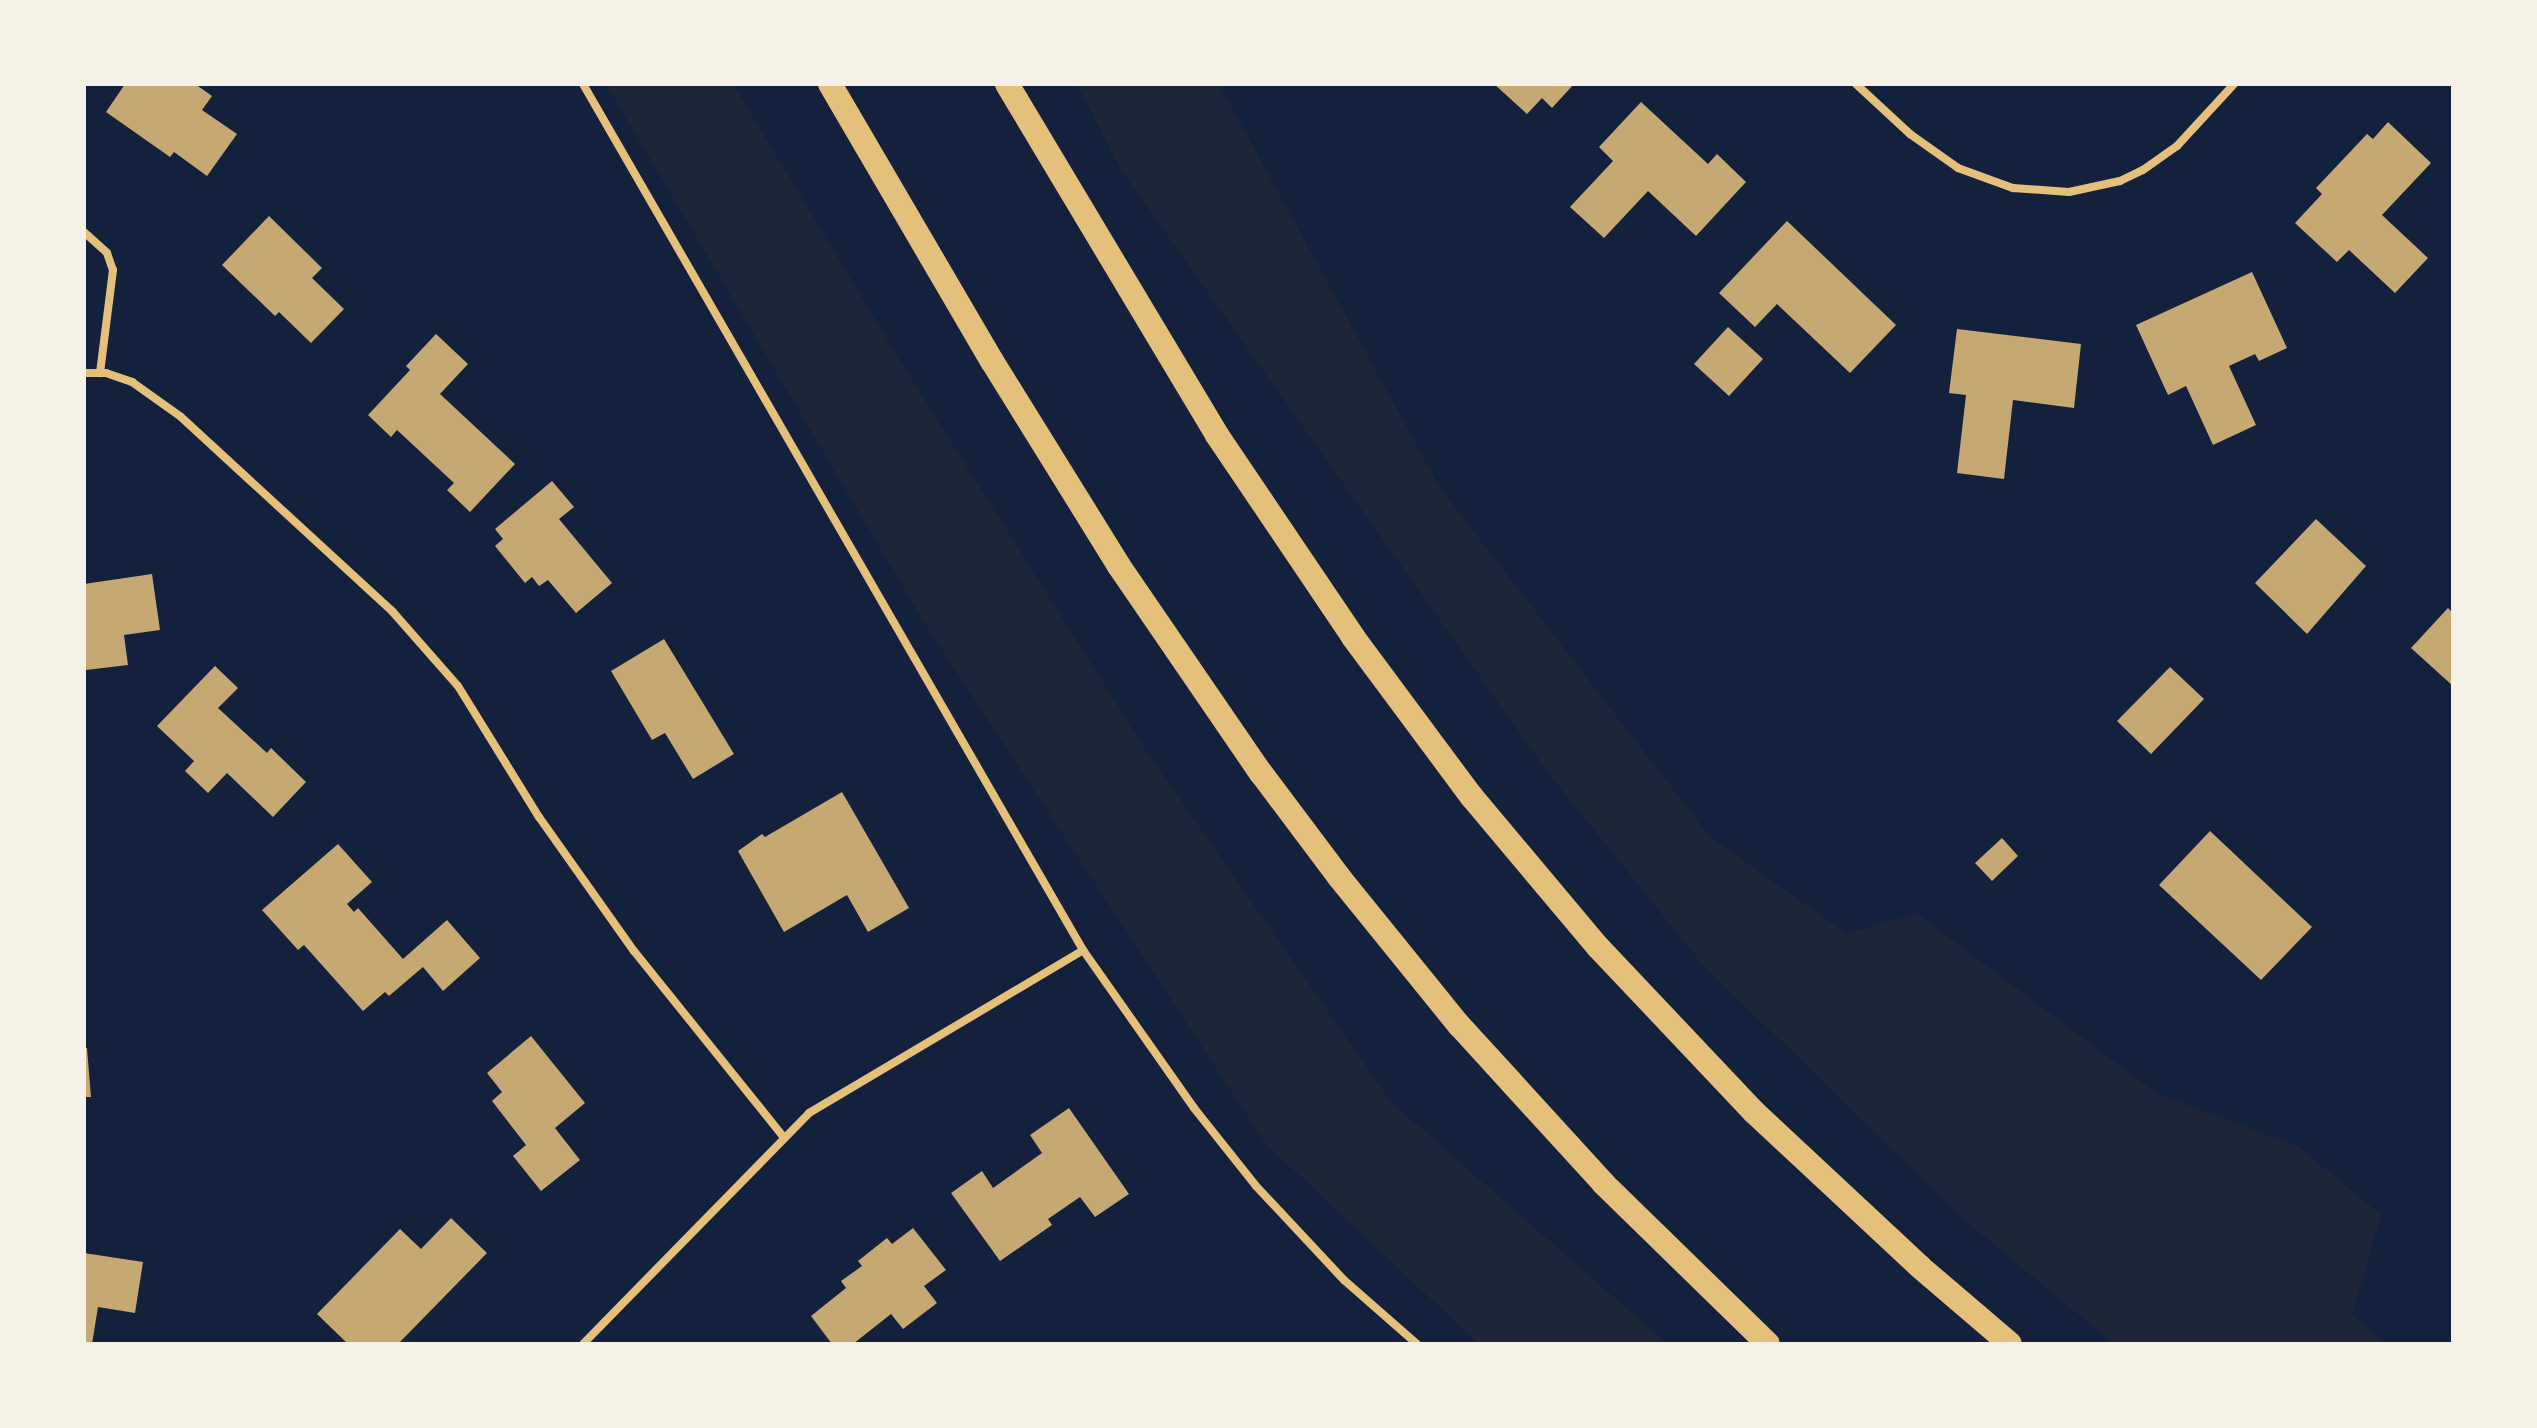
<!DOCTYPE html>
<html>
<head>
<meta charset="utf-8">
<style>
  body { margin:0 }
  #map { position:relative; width:2537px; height:1428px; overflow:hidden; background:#14213d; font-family:"Crimson Pro",serif }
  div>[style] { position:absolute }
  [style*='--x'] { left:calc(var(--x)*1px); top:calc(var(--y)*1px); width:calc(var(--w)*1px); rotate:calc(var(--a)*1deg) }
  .green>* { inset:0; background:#1d2539 }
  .building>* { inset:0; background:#c6a872 }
  .minor>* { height:8px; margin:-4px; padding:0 4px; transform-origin:4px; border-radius:4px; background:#e5c07b }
  .motorway>* { height:24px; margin:-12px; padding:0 12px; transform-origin:12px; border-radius:12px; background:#e5c07b }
  span { translate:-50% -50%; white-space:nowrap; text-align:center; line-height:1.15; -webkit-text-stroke:8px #f6f1e7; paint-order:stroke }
  .frame { position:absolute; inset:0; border:86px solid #f6f1e7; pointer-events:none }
</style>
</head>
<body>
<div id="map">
  <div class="green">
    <div style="clip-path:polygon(606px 84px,733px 84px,907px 372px,1145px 749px,1391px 1102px,1667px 1344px,1479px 1344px,1266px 1144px,927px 627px)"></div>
    <div style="clip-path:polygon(1077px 84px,1219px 84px,1440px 488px,1710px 837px,1846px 933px,1917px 914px,2156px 1093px,2299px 1147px,2381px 1215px,2352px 1315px,2386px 1344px,2114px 1344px,1967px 1222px,1703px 965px,1549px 774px,1122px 171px)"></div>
  </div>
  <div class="building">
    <div style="clip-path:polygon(125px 84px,195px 84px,212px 96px,202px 110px,237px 134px,207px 176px,174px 152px,170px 157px,106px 112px)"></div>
    <div style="clip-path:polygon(1494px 84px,1574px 84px,1552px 108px,1542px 98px,1527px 114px)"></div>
    <div style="clip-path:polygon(1641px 102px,1708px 164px,1717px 154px,1746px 182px,1696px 236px,1648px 191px,1604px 238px,1570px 207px,1613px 161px,1599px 147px)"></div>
    <div style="clip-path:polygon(2388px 122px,2431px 163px,2382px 215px,2428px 258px,2395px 293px,2349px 250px,2337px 262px,2295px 223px,2322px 194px,2316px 188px,2367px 134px,2373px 139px)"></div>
    <div style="clip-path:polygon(269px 216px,322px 268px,312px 278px,344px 309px,311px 343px,279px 312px,275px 316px,222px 265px)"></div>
    <div style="clip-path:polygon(1787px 221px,1896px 325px,1850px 373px,1777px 304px,1755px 327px,1719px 293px)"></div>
    <div style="clip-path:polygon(2252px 272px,2287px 348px,2259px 361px,2255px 354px,2229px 366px,2256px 425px,2213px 445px,2186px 386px,2168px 395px,2136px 325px)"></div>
    <div style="clip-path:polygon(1728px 327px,1763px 359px,1729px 396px,1694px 364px)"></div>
    <div style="clip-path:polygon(1957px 329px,2081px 344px,2074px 408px,2013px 400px,2004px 479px,1957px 473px,1966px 395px,1949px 393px)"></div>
    <div style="clip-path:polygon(436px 334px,468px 364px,440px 394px,515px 464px,470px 512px,447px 490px,454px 483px,397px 430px,391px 437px,368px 415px,410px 370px,406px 366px)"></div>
    <div style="clip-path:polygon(552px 481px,574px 507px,559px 519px,612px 583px,576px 613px,548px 580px,539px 586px,532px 577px,525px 583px,495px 546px,503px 539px,495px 529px)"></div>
    <div style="clip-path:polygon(2316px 519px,2366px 566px,2307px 634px,2255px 583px)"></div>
    <div style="clip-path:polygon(152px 574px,160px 630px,124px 635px,128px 665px,86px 670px,84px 584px)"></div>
    <div style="clip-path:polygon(2448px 608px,2453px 613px,2453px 686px,2411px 648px)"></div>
    <div style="clip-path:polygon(664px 639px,734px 754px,693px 779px,665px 733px,652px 740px,611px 671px)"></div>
    <div style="clip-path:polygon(215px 666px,238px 688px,218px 708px,267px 753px,271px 748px,306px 782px,273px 817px,227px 773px,208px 793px,185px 771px,194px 761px,157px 726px)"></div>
    <div style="clip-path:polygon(2170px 667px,2204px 699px,2151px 754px,2117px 721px)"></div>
    <div style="clip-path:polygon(842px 792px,909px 908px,868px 932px,847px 895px,784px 932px,738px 851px,762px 834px,765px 837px)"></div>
    <div style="clip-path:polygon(2210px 831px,2312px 927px,2261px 980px,2159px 885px)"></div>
    <div style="clip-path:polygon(2002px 838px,2018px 856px,1992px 881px,1975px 863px)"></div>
    <div style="clip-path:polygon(338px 844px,372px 882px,347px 904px,354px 912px,358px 908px,403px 959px,447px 920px,480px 958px,443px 991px,423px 967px,389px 996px,385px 992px,363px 1011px,304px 945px,298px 950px,262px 910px)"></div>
    <div style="clip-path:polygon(531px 1036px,585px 1103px,555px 1128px,580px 1160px,541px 1191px,513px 1156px,526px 1145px,492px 1101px,502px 1092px,487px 1073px)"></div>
    <div style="clip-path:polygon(84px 1048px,87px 1048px,91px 1097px,84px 1097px)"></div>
    <div style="clip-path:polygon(1069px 1108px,1129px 1194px,1095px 1217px,1080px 1197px,1048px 1219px,1052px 1225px,1000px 1261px,951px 1193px,982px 1171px,993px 1188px,1042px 1153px,1030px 1135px)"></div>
    <div style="clip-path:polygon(451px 1218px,487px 1253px,398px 1344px,348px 1344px,317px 1314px,400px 1229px,421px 1249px)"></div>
    <div style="clip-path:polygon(913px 1228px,946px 1270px,924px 1286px,937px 1303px,903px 1329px,891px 1314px,853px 1344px,832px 1344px,811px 1316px,846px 1288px,841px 1281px,862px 1266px,858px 1261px,887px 1238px,892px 1244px)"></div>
    <div style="clip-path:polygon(84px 1253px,143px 1262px,135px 1313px,98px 1307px,92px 1344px,84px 1344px)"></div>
  </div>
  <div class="minor">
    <div style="--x:583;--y:84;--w:1000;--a:60"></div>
    <div style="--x:1083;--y:950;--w:193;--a:54.9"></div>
    <div style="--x:1194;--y:1108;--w:100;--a:51.5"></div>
    <div style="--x:1256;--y:1186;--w:129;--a:46.9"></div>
    <div style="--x:1344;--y:1280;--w:97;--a:41.2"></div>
    <div style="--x:1856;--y:84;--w:74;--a:42.8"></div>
    <div style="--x:1910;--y:134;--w:59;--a:35.3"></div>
    <div style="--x:1958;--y:168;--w:59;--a:20"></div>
    <div style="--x:2013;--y:188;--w:56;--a:4.1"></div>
    <div style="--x:2069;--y:192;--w:52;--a:-12.2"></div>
    <div style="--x:2120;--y:181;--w:25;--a:-26"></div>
    <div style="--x:2143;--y:170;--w:42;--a:-35.2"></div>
    <div style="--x:2177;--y:146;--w:84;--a:-47.4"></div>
    <div style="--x:84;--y:232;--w:31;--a:42"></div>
    <div style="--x:107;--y:253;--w:18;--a:71"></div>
    <div style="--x:113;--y:270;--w:104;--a:97.2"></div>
    <div style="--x:84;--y:373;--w:22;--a:0"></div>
    <div style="--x:106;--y:373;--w:28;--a:19"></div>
    <div style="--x:132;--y:382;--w:60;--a:35.5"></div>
    <div style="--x:181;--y:417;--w:287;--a:42.6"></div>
    <div style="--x:392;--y:611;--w:100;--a:48.7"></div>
    <div style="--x:458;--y:686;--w:154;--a:58.3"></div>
    <div style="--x:539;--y:817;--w:164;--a:54.7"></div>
    <div style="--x:634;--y:951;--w:238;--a:51.2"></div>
    <div style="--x:583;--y:1344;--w:323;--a:-45.6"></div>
    <div style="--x:809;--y:1113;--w:319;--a:-30.7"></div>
  </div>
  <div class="motorway">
    <div style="--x:830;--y:84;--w:321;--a:59.7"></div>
    <div style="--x:992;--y:361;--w:241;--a:58.2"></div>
    <div style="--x:1119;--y:566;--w:251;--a:55.6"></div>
    <div style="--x:1261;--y:773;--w:130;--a:53.1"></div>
    <div style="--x:1339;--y:877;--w:191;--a:51"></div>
    <div style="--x:1459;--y:1025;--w:215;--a:47.6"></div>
    <div style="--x:1604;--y:1184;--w:229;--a:44.3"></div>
    <div style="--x:1007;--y:84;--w:409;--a:59.1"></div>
    <div style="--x:1217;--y:435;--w:244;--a:56"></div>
    <div style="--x:1353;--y:637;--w:199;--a:53.4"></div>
    <div style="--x:1472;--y:797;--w:196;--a:50"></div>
    <div style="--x:1598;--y:947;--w:227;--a:46.6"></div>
    <div style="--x:1754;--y:1112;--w:227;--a:43"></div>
    <div style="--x:1920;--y:1267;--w:118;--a:40.5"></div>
  </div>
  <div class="frame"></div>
</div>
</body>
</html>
